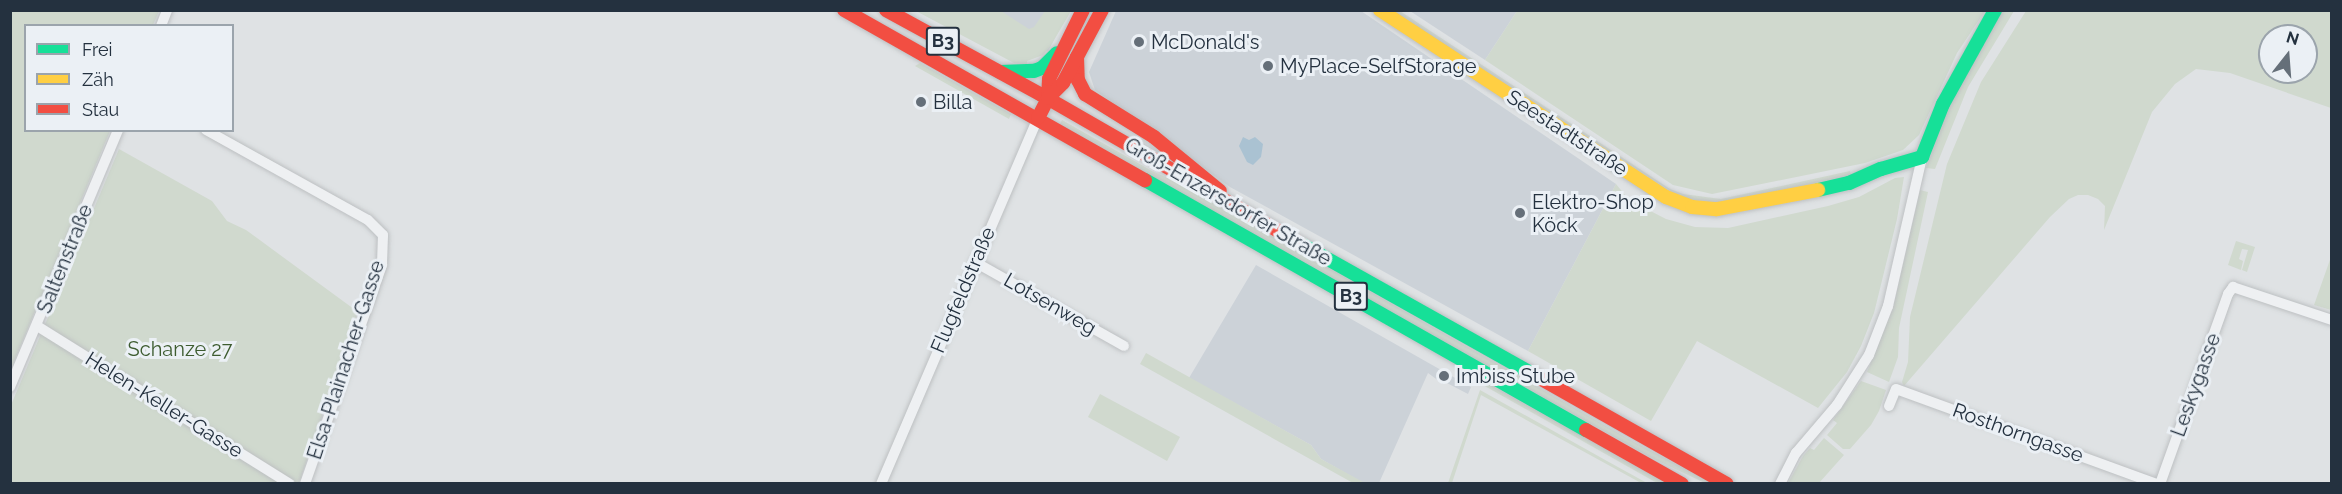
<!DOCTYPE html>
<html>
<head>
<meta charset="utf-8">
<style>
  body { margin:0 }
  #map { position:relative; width:2342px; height:494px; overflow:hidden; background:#dfe2e4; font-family:Raleway,sans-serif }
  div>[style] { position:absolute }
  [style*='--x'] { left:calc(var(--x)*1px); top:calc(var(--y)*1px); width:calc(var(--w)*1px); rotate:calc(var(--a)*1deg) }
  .built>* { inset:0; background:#ccd2d8 }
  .green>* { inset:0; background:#d0d9ce }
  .water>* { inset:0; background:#aac2d2 }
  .roads { filter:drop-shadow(0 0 2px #bdc0c2) drop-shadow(0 0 2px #bdc0c2) }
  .street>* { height:10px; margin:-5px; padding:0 5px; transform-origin:5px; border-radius:5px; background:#eef0f2 }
  .fast>* { height:14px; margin:-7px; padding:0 7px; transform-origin:7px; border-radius:7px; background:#16e098 }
  .slow>* { height:14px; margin:-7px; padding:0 7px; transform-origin:7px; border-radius:7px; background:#ffcf43 }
  .jam>* { height:14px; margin:-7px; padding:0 7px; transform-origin:7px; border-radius:7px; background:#f24e42 }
  .dots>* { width:16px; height:16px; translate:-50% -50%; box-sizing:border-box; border:3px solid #ebf0f5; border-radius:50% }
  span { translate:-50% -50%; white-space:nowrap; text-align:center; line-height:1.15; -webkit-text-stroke:6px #ebf0f5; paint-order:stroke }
  .shield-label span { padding:2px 4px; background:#ebf0f5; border:2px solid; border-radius:4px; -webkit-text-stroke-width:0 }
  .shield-label { font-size:18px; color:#24313f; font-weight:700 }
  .poi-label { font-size:20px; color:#24313f }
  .left { translate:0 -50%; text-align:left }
  .street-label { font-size:20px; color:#24313f }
  .park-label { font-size:20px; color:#3d5c30 }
  .frame { position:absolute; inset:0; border:12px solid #24313f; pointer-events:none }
  .legend { position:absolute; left:24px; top:24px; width:210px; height:108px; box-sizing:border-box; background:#ebf0f5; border:2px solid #9ba4ac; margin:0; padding:8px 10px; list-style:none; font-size:18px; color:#24313f }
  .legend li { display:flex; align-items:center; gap:12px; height:30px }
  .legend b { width:30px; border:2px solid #9ba4ac }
  .north { position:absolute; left:2258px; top:24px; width:60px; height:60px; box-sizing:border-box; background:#ebf0f5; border:2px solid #9ba4ac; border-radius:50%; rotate:17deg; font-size:16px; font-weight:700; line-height:24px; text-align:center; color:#24313f }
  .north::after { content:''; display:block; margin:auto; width:21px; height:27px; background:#656f79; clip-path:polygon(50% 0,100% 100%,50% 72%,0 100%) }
</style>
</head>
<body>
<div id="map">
  <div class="built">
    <div style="clip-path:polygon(975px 11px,1069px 11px,1048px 51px)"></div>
    <div style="clip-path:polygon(1116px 11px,1361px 11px,1616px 184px,1528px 351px,1230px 187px,1095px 90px,1089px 72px)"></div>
    <div style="clip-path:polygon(1410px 11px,1517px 11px,1485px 60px)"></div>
    <div style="clip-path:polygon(1256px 265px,1471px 387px,1468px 394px,1445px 382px,1443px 384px,1428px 373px,1379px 483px,1365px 484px,1321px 459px,1311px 445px,1189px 378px)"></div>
  </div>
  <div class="green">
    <div style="clip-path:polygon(11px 10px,159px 11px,153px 25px,26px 26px,26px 130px,110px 131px,11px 369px)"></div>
    <div style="clip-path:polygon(916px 11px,1001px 11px,1029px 29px,1034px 27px,1045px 11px,1071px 11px,1050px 47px,1043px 55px,1027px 61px,1027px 65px,1014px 63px)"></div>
    <div style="clip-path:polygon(1391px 11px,1400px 11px,1670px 189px,1683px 194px,1721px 199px,1850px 171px,1851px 175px,1725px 203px,1683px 199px)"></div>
    <div style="clip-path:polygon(1517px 11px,1985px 11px,1957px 53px,1919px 135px,1903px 150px,1865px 163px,1712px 194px,1673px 185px,1485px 60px)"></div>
    <div style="clip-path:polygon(2002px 11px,2014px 11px,1968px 87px,1935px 169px,1926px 168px,1952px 98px)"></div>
    <div style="clip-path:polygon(evenodd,2026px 11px,2331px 11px,2331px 108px,2230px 73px,2196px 69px,2175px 84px,2152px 112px,2104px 230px,2105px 206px,2098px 199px,2088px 195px,2078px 195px,2069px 199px,2050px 217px,1904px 386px,1902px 382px,1908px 362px,1910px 317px,1947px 164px,1981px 82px,2026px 11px,2270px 36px,2306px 36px,2306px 72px,2270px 72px,2270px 36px)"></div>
    <div style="clip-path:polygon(920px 63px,1011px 114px,1009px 119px,915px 66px)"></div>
    <div style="clip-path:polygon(1062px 120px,1152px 171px,1181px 184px,1634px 442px,1712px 483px,1705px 483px,1650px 457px,1059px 126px)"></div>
    <div style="clip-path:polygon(119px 149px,212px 201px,227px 221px,246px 230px,358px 312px,299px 483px,11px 484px,11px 405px)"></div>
    <div style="clip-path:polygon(1904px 177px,1897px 219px,1874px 313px,1861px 346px,1847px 372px,1818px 408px,1697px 341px,1651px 421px,1528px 351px,1616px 184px,1629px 200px,1666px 219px,1695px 227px,1728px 228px,1828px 206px,1859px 197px,1895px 178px)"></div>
    <div style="clip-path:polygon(1920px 190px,1928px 192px,1899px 328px,1898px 357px,1889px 382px,1867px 372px,1893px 308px)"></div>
    <div style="clip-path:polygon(2236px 241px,2255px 247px,2247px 272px,2242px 270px,2248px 250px,2242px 249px,2239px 259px,2243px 261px,2241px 270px,2228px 265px)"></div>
    <div style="clip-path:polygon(2331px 257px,2331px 310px,2314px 305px)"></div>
    <div style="clip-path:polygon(1146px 353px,1311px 445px,1321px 459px,1365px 483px,1353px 483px,1140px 364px)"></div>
    <div style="clip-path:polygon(1861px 381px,1886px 390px,1879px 411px,1871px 425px,1850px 449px,1843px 449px,1827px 435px,1837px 423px,1833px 420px)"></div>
    <div style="clip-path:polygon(1487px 383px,1667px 483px,1657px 483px,1483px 385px)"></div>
    <div style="clip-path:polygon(1480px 390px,1607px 461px,1647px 483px,1641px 483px,1481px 395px,1452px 483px,1448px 483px)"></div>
    <div style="clip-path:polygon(1100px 394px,1180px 437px,1167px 461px,1088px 417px)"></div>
    <div style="clip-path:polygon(1824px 438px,1844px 455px,1819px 483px,1788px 483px,1803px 456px,1810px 448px,1814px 450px)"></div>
  </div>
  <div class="water">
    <div style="clip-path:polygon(1243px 137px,1249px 140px,1255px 137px,1263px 144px,1261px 157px,1253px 165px,1247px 162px,1239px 146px)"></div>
  </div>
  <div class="roads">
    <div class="street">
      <div style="--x:161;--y:26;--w:17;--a:-69"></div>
      <div style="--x:206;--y:130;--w:185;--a:29.1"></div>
      <div style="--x:368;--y:220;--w:21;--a:45"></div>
      <div style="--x:383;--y:235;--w:30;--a:92"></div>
      <div style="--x:382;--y:265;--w:232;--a:109.4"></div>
      <div style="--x:975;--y:262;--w:171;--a:29.4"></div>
      <div style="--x:37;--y:326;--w:298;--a:32"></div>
      <div style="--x:10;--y:387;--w:279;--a:-67.2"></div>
      <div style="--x:1889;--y:406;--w:18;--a:-68"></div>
      <div style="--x:1896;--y:389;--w:278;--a:20"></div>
      <div style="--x:881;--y:484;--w:398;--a:-66.8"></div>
      <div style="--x:1780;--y:484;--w:35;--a:-63"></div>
      <div style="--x:1796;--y:453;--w:63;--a:-49.5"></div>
      <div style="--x:1837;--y:405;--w:59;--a:-57.4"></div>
      <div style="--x:1869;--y:355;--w:53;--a:-68.8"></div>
      <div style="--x:1888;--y:306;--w:153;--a:-77.1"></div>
      <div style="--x:2160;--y:484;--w:202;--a:-70.3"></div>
      <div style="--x:2228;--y:294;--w:9;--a:-54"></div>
      <div style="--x:2233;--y:287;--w:104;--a:18.4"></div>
    </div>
    <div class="fast">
      <div style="--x:1000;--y:72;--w:34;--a:-2"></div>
      <div style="--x:1034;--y:71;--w:9;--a:-21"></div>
      <div style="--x:1042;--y:68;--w:21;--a:-45"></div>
      <div style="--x:1145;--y:180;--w:507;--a:29.55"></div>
      <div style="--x:1818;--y:190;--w:32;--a:-13"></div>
      <div style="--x:1849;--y:183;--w:35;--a:-24"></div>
      <div style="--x:1881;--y:169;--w:43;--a:-16.3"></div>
      <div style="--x:1922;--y:157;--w:57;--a:-68.4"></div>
      <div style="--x:1943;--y:104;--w:107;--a:-61"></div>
      <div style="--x:1301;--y:244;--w:270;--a:29.3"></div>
    </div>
    <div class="slow">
      <div style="--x:1380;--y:10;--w:342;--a:33.2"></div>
      <div style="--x:1666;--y:197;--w:28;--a:21"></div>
      <div style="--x:1692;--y:207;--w:25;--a:5"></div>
      <div style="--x:1717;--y:209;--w:103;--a:-10.7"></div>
    </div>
    <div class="jam">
      <div style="--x:844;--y:10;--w:346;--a:29.5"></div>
      <div style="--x:886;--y:10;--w:175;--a:28.6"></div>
      <div style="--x:1040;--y:94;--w:301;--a:29.9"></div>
      <div style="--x:1077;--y:57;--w:23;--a:88"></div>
      <div style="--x:1078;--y:80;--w:16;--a:63"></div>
      <div style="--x:1085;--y:94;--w:81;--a:31.9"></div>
      <div style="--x:1154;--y:137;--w:85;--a:39.3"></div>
      <div style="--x:1048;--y:98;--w:19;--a:-87"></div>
      <div style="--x:1049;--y:79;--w:77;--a:-63.8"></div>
      <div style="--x:1038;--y:118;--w:22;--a:-63"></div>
      <div style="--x:1048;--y:98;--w:21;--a:-45"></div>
      <div style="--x:1063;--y:83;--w:83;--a:-61.9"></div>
      <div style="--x:1536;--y:376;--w:219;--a:29.5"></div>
      <div style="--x:1586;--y:430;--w:110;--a:29.4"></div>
    </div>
  </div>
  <div class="dots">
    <div style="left:1139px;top:42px;background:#656f79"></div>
    <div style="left:1268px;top:66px;background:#656f79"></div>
    <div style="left:921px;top:102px;background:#656f79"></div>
    <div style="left:1520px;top:213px;background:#656f79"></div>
    <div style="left:1444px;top:376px;background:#656f79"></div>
  </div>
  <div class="shield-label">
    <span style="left:943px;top:41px">B3</span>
    <span style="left:1351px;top:296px">B3</span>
  </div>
  <div class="poi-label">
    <span class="left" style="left:1151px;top:42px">McDonald's</span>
    <span class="left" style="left:1280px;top:66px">MyPlace-SelfStorage</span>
    <span class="left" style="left:933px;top:102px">Billa</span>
    <span class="left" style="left:1532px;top:214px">Elektro-Shop<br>Köck</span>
    <span class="left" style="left:1456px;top:376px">Imbiss Stube</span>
  </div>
  <div class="street-label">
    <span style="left:1567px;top:133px;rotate:33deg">Seestadtstraße</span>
    <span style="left:1228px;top:202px;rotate:30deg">Groß-Enzersdorfer Straße</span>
    <span style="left:65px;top:259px;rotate:-68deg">Saltenstraße</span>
    <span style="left:963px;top:290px;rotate:-67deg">Flugfeldstraße</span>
    <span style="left:1050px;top:304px;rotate:30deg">Lotsenweg</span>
    <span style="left:346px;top:360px;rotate:-72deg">Elsa-Plainacher-Gasse</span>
    <span style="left:2196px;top:385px;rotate:-70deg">Leskygasse</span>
    <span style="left:164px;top:405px;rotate:32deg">Helen-Keller-Gasse</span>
    <span style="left:2018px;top:433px;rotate:20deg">Rosthorngasse</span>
  </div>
  <div class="park-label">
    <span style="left:180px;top:349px">Schanze 27</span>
  </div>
  <div class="frame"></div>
  <ul class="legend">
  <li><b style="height:8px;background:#16e098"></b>Frei</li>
  <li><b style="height:8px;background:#ffcf43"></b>Zäh</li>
  <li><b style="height:8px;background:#f24e42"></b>Stau</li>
  </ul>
  <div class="north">N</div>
</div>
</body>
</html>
